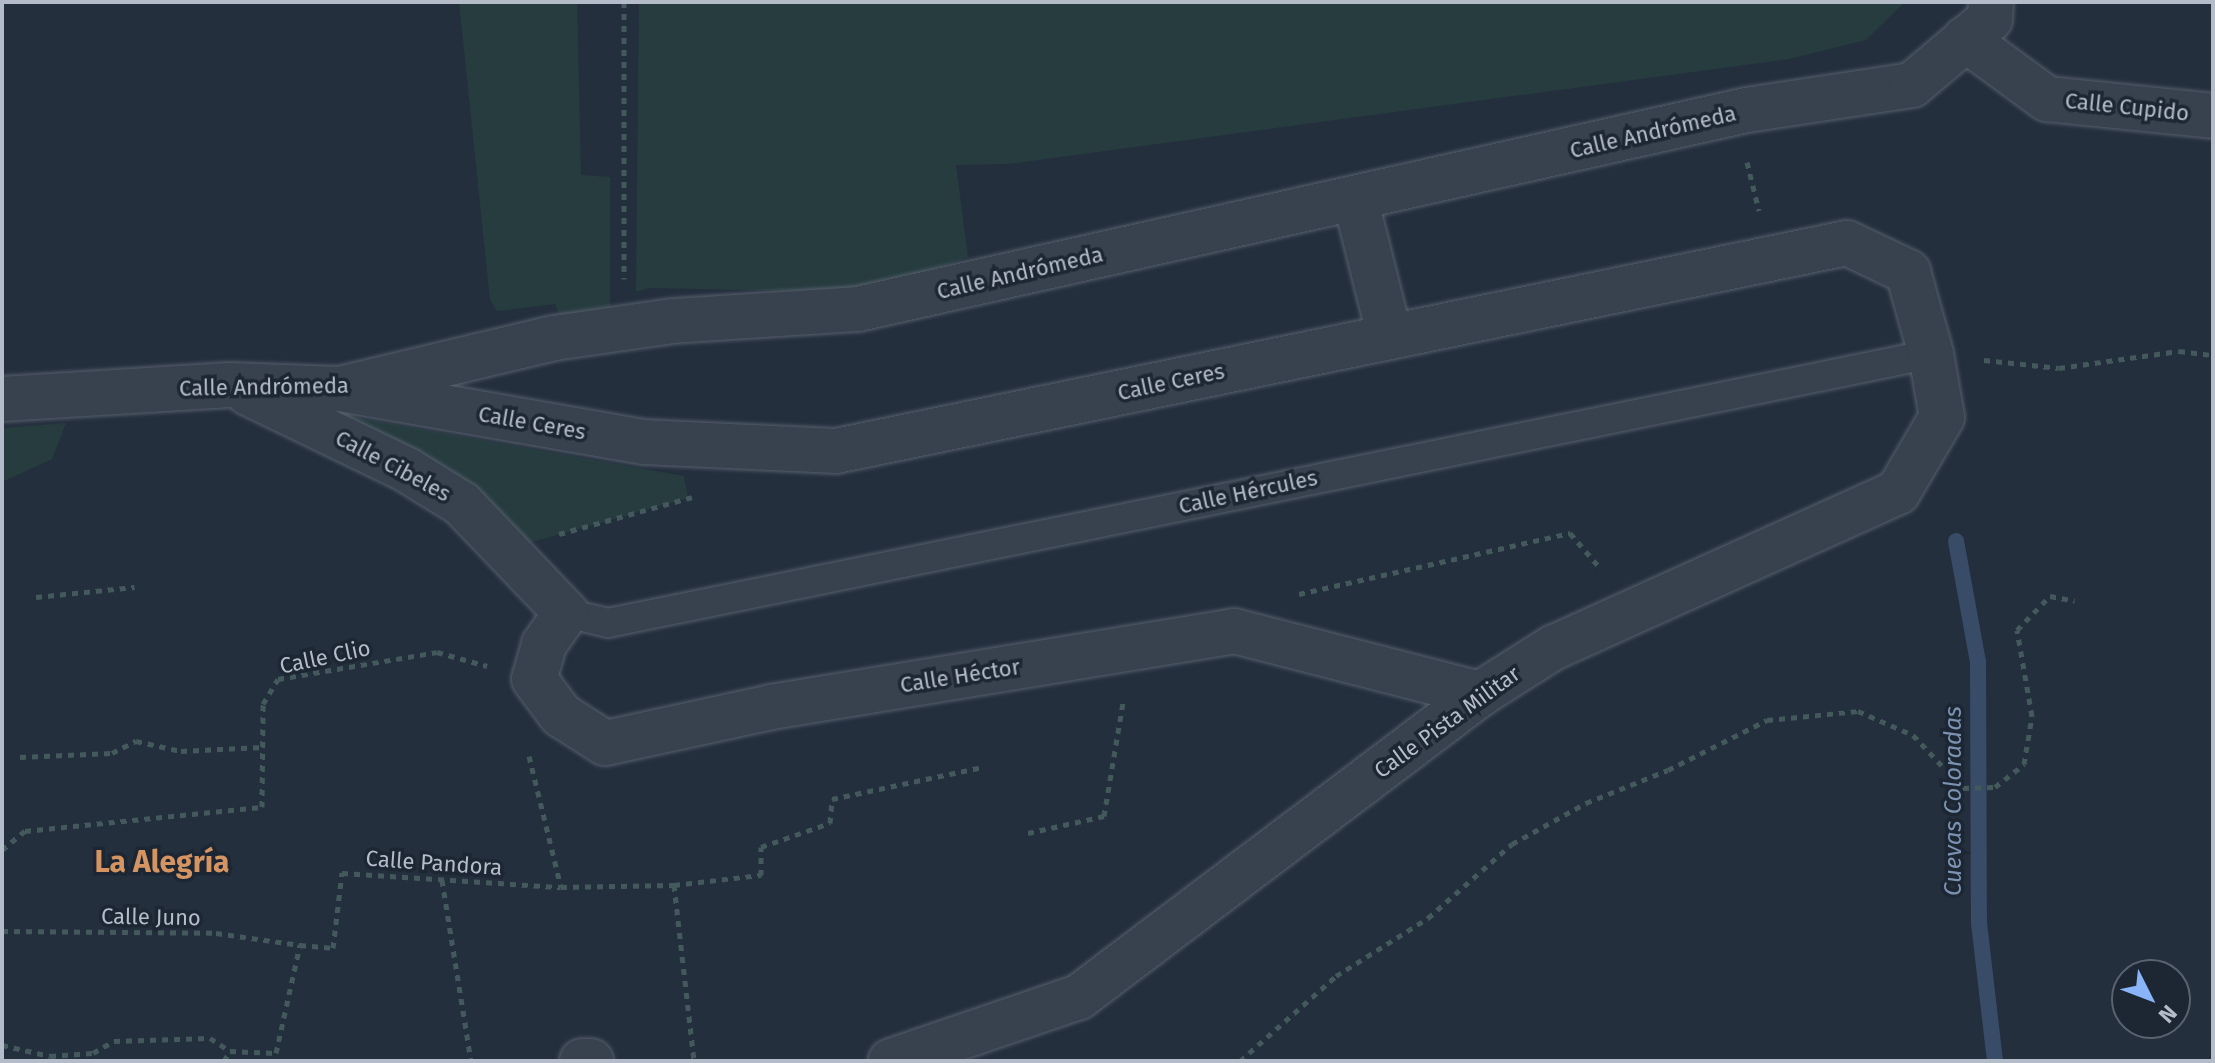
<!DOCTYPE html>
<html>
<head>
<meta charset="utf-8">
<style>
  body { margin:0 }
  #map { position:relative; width:2215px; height:1063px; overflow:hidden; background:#242f3e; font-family:"Fira Sans",sans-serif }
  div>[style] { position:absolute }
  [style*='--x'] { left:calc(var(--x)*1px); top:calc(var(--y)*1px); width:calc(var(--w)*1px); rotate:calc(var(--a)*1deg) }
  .green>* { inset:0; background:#263c3f }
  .stream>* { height:16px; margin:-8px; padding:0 8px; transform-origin:8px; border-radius:8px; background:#394c67 }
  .path>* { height:5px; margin-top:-2.5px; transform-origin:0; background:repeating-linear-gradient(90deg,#44595c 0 6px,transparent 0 12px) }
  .roads { filter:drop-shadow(0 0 2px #565f6c) drop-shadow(0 0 2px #565f6c) }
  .lane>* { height:28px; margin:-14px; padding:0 14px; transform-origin:14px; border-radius:14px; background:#38414e }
  .street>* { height:44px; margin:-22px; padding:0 22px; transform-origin:22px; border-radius:22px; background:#38414e }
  span { translate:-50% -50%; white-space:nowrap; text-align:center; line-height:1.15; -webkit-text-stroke:7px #1d2633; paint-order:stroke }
  .street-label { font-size:22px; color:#b4bcc9 }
  .water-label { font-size:24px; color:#7c92b1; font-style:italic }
  .district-label { font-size:30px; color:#d59563; font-weight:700 }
  .frame { position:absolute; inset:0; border:4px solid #b4bcc9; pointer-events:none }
  .north { position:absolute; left:2111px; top:959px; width:80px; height:80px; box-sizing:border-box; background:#1d2633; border:2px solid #59626f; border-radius:50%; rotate:132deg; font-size:22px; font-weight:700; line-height:32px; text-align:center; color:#b4bcc9 }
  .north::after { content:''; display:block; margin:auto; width:28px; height:36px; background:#8ab4f8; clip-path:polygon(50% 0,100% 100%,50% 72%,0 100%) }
</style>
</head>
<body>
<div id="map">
  <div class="green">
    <div style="clip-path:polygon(459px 2px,577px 2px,581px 175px,610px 177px,610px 310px,560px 317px,555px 304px,497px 311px,490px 300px)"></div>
    <div style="clip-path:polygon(639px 2px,1905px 2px,1866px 40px,1789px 59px,1008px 164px,956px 165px,968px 257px,902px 281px,847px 292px,649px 288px,636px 292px)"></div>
    <div style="clip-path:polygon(352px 417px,684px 476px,688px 498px,529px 543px,349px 428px)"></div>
    <div style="clip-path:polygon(66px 423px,52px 459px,2px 482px,2px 428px)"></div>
  </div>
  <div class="stream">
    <div style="--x:1956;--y:541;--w:123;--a:79.7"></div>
    <div style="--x:1978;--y:662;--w:261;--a:89.8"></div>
    <div style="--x:1979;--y:923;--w:139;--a:83.4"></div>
  </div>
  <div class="path">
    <div style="--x:624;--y:2;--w:277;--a:90"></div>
    <div style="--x:1747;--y:162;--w:50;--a:76.2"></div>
    <div style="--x:1984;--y:360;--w:75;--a:6.1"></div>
    <div style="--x:2059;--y:368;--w:121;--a:-8.1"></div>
    <div style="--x:2179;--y:351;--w:34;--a:7"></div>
    <div style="--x:559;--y:534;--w:138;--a:-15.5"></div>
    <div style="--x:1299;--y:594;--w:278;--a:-12.7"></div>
    <div style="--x:1570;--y:533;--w:48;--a:49.3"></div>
    <div style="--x:36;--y:597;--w:99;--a:-5.8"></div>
    <div style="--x:529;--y:756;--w:135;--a:76.3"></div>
    <div style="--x:561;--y:887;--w:113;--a:-1"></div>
    <div style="--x:674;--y:885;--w:177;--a:83.5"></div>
    <div style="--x:20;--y:757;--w:92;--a:-2.5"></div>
    <div style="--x:112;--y:753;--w:27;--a:-27"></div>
    <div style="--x:136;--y:741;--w:46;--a:12.5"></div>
    <div style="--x:181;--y:751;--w:82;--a:-2.8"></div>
    <div style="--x:1028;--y:833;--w:78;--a:-12.6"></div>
    <div style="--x:1104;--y:816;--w:116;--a:-80.5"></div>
    <div style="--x:2;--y:850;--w:30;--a:-40"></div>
    <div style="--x:25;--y:831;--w:238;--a:-5.8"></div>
    <div style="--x:262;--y:807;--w:103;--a:-89.4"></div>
    <div style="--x:263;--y:704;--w:29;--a:-59"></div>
    <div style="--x:278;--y:679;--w:161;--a:-9.6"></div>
    <div style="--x:437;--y:652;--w:52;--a:15.6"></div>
    <div style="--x:442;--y:880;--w:183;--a:80.9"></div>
    <div style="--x:674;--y:885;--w:88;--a:-6.6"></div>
    <div style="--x:761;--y:875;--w:28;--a:-90"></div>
    <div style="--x:761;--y:847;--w:73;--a:-19.2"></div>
    <div style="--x:830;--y:823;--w:24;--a:-85"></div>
    <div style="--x:832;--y:799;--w:154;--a:-12"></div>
    <div style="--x:2;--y:931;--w:214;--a:0.5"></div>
    <div style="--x:216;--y:933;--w:85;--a:8.1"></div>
    <div style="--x:2;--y:1045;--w:49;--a:12.9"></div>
    <div style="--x:50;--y:1056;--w:43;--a:-4"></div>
    <div style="--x:93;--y:1053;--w:24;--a:-30"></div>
    <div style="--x:114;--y:1041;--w:96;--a:-1.8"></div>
    <div style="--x:210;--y:1038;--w:24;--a:33"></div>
    <div style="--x:224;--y:1061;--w:12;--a:-59"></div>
    <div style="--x:230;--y:1051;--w:46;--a:2.5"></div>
    <div style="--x:276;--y:1053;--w:111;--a:-77.5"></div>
    <div style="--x:300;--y:945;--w:33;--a:5"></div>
    <div style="--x:333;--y:948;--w:76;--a:-83.2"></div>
    <div style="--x:342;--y:873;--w:219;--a:3.7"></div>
    <div style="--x:1240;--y:1061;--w:128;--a:-41.5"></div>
    <div style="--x:1336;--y:976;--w:109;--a:-32.2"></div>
    <div style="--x:1428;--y:918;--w:112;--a:-41.4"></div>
    <div style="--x:1512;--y:844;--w:85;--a:-29"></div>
    <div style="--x:1586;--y:803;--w:88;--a:-21.9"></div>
    <div style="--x:1668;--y:770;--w:111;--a:-26.8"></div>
    <div style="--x:1767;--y:720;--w:91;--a:-5.6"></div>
    <div style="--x:1858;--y:711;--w:60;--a:23.6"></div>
    <div style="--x:1913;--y:735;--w:73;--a:46.7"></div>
    <div style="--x:1963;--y:788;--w:32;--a:-2"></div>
    <div style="--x:1995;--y:787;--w:37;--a:-38"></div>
    <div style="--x:2024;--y:764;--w:49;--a:-80.5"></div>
    <div style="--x:2032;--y:716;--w:87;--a:-99.9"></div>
    <div style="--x:2017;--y:630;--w:47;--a:-45.9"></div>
    <div style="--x:2050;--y:596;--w:25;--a:11"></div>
  </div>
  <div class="roads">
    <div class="lane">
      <div style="--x:566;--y:613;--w:43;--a:13.4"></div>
      <div style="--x:608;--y:623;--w:1350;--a:-11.49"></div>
    </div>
    <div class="street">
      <div style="--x:1965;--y:39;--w:102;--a:36.2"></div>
      <div style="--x:2047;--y:99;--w:167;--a:5.8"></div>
      <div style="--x:1355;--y:198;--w:143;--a:75.9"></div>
      <div style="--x:340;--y:389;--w:309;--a:9.9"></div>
      <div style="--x:644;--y:442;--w:192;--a:2.7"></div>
      <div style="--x:836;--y:451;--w:1032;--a:-11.63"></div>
      <div style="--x:1847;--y:243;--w:68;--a:25.4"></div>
      <div style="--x:1908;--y:272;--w:85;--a:74.3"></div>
      <div style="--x:1931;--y:354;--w:64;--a:80.1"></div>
      <div style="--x:1942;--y:417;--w:87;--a:120.4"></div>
      <div style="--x:1898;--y:492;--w:377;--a:155.7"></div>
      <div style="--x:1554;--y:647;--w:88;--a:147.6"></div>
      <div style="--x:1480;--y:694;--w:503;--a:142.92"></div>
      <div style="--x:1079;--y:997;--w:199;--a:161.2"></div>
      <div style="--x:248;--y:393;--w:177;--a:25.8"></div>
      <div style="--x:407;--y:470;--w:65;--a:31.7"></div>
      <div style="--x:462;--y:504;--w:151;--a:46.3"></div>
      <div style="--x:566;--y:613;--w:39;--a:125"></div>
      <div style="--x:544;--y:645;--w:35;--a:106"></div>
      <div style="--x:534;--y:679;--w:45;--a:53.1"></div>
      <div style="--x:561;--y:715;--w:52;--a:32.5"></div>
      <div style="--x:605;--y:743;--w:170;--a:-12.2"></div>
      <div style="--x:771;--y:707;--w:469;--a:-9.3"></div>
      <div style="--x:1234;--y:631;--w:254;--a:14.4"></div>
      <div style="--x:2;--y:399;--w:228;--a:-3.5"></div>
      <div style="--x:230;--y:385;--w:110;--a:2.1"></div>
      <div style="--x:340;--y:389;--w:220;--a:-13.4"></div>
      <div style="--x:554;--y:338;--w:120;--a:-8.1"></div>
      <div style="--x:673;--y:321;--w:185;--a:-3.7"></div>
      <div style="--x:858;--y:309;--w:911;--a:-12.62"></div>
      <div style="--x:1747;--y:110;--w:167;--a:-8.6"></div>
      <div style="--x:1912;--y:85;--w:102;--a:-40.2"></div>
      <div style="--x:1990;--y:19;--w:17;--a:-87"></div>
      <div style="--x:582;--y:1061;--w:9;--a:0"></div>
    </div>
  </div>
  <div class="street-label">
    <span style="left:2127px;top:107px;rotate:6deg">Calle Cupido</span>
    <span style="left:1653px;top:132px;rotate:-13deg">Calle Andrómeda</span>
    <span style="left:1020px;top:273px;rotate:-13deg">Calle Andrómeda</span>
    <span style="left:1171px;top:382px;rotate:-12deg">Calle Ceres</span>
    <span style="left:264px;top:387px;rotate:-1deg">Calle Andrómeda</span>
    <span style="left:532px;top:423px;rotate:10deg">Calle Ceres</span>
    <span style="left:393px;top:466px;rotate:28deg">Calle Cibeles</span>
    <span style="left:1248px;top:492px;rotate:-12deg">Calle Hércules</span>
    <span style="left:325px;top:657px;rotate:-12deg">Calle Clio</span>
    <span style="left:960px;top:676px;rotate:-9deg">Calle Héctor</span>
    <span style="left:1447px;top:722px;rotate:-36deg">Calle Pista Militar</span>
    <span style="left:434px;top:863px;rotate:4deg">Calle Pandora</span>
    <span style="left:151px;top:917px;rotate:1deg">Calle Juno</span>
  </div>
  <div class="water-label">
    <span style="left:1954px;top:801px;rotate:-90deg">Cuevas Coloradas</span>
  </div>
  <div class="district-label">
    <span style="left:162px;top:862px">La Alegría</span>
  </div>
  <div class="frame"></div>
  <div class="north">N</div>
</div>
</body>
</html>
